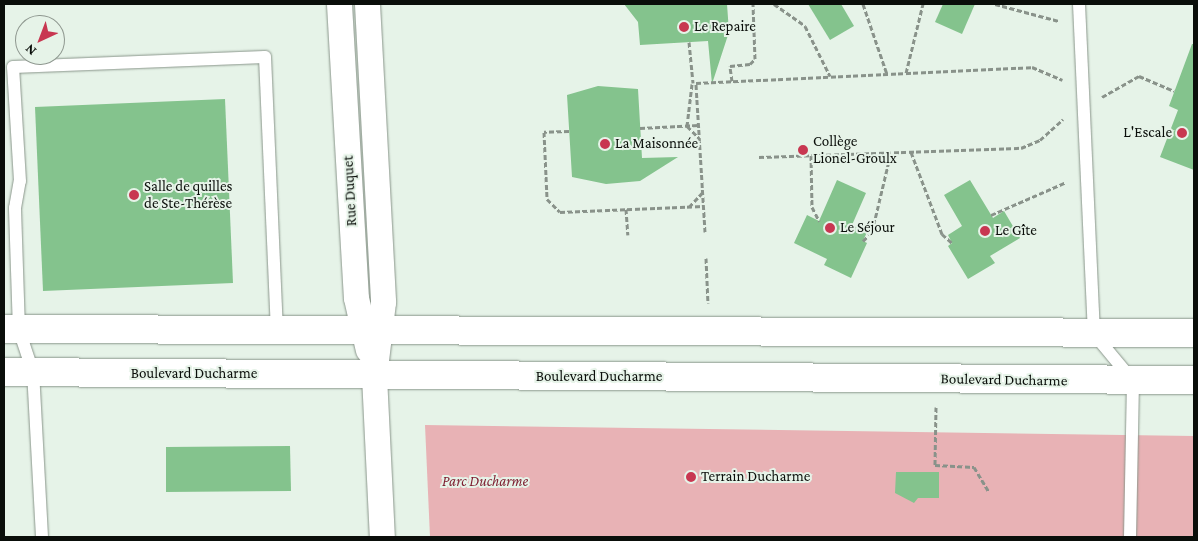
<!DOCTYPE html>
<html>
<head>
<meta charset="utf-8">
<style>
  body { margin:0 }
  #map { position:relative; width:1198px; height:541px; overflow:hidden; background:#e6f3e8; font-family:"Crimson Pro",serif }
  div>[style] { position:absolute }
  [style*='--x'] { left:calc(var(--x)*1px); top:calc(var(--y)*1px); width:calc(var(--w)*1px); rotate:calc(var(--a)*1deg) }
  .green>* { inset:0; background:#e8b2b5 }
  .building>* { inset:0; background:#84c38d }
  .path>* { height:3px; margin-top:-1.5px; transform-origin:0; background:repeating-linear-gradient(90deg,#89928a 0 5px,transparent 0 7.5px) }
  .roads { filter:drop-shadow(0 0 1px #8a968b) drop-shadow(0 0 1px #8a968b) }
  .service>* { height:12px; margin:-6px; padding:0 6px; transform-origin:6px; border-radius:6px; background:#fff }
  .minor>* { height:25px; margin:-12.5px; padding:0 12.5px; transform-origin:12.5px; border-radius:12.5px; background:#fff }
  .tertiary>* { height:28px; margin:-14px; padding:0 14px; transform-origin:14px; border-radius:14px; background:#fff }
  .dots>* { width:14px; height:14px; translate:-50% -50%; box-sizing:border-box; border:2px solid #e6f3e8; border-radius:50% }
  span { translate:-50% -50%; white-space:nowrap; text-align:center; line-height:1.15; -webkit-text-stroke:4px #e6f3e8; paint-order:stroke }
  .poi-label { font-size:15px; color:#0a0e0a }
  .left { translate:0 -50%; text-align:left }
  .right { translate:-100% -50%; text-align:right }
  .street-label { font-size:15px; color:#0a0e0a }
  .park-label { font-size:15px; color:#7d1d2f; font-style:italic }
  .frame { position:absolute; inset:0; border:5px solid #0a0e0a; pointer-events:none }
  .north { position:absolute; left:15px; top:15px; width:50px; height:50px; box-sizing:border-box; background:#e6f3e8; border:1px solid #8e978f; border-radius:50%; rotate:223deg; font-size:14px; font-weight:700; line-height:20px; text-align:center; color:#0a0e0a }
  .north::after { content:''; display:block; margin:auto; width:18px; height:22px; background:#c83751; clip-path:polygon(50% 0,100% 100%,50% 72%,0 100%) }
</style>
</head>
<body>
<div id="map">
  <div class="green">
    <div style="clip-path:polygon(425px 425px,1194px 436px,1194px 537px,430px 537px)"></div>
  </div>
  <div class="building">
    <div style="clip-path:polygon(624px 4px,727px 4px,729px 32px,712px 84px,708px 41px,640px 45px,638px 22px)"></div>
    <div style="clip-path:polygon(808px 4px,841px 4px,854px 26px,830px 40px)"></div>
    <div style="clip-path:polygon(943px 4px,975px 4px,962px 34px,935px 22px)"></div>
    <div style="clip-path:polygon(1192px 44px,1194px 44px,1194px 170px,1160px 157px,1178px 110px,1169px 106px)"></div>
    <div style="clip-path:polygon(598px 86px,638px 89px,642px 158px,678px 157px,640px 181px,606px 184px,572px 177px,567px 95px)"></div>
    <div style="clip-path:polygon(225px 99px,233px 283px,43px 291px,35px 107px)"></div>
    <div style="clip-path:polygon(837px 180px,866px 193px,852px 225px,867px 232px,863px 241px,867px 243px,851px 278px,824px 265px,827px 259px,794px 243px,807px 215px,819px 221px)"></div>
    <div style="clip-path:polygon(970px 180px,993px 218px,1004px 211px,1020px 238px,990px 256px,995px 263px,968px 279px,948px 246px,952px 243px,948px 235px,962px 226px,944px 195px)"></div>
    <div style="clip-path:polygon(290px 446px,291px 491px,166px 492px,166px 447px)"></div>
    <div style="clip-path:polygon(896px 472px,939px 472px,939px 498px,918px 498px,914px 503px,895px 493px)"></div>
  </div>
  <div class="path">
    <div style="--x:774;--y:4;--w:38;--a:35"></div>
    <div style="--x:805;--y:26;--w:56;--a:63.4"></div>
    <div style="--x:863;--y:4;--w:74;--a:71.1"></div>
    <div style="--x:995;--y:4;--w:66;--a:14.9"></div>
    <div style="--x:689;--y:42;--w:41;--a:84.4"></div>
    <div style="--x:906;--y:73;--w:71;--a:-76.2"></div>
    <div style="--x:732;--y:81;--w:15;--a:-98"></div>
    <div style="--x:730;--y:66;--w:20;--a:-6"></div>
    <div style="--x:750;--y:64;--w:7;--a:-45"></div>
    <div style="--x:755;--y:59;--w:55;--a:-92.1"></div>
    <div style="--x:692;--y:84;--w:42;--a:96.8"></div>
    <div style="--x:687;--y:126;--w:17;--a:45"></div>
    <div style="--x:1102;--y:97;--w:43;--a:-29.6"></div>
    <div style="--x:1139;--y:76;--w:38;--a:23"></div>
    <div style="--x:640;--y:128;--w:59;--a:-2.9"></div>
    <div style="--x:569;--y:131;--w:25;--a:178"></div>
    <div style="--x:544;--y:132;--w:67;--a:87.4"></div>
    <div style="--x:547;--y:199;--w:18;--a:45"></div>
    <div style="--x:560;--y:212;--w:144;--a:-2.4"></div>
    <div style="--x:911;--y:152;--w:88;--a:69.3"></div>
    <div style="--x:942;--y:234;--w:13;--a:42"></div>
    <div style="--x:811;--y:155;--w:52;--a:88.9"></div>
    <div style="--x:812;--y:207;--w:16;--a:63"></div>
    <div style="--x:759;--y:157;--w:262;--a:-2"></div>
    <div style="--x:1021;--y:148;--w:21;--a:-23"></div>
    <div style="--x:1040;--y:140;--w:31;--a:-42"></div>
    <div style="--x:689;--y:207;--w:19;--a:-47"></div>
    <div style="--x:626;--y:209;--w:26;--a:86"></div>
    <div style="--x:991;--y:215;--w:82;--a:-23.7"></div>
    <div style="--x:705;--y:232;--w:149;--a:-93.5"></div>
    <div style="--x:696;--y:83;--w:336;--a:-2.7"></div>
    <div style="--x:1032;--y:67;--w:33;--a:23"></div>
    <div style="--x:863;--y:241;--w:13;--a:-45"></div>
    <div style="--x:872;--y:232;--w:82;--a:-76.6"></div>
    <div style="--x:706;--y:258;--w:45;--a:87.5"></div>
    <div style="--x:936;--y:407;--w:58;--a:91"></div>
    <div style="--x:935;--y:465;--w:39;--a:3"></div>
    <div style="--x:974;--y:467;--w:29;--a:59"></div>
  </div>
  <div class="roads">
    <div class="service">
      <div style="--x:1079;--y:4;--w:330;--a:87.4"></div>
      <div style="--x:1094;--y:334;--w:61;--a:50.3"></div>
      <div style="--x:1133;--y:381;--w:156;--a:91.1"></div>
      <div style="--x:42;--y:537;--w:165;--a:-93.1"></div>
      <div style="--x:33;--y:372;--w:44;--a:-108.4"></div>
      <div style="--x:19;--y:330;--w:122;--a:-91.9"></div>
      <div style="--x:15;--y:208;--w:27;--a:-80"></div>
      <div style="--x:20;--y:181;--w:114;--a:-93.5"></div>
      <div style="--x:13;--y:67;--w:252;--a:-2.3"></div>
      <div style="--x:265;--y:57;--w:275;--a:87.5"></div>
    </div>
    <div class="minor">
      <div style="--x:339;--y:4;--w:294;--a:86.7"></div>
      <div style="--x:356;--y:298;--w:53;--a:77"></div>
      <div style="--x:367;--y:4;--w:298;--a:86.9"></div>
      <div style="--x:383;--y:302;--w:75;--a:96.9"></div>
      <div style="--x:374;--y:376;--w:161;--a:87.2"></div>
    </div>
    <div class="tertiary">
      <div style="--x:4;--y:329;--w:1190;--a:0.19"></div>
      <div style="--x:4;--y:372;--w:1190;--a:0.39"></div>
    </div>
  </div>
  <div class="dots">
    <div style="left:684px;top:27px;background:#c83751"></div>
    <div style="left:1182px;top:133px;background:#c83751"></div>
    <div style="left:605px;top:144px;background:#c83751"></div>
    <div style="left:803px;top:150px;background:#c83751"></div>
    <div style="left:134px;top:195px;background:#c83751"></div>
    <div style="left:830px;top:228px;background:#c83751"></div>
    <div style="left:985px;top:231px;background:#c83751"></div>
    <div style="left:691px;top:477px;background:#c83751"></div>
  </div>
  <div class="poi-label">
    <span class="left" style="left:694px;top:27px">Le Repaire</span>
    <span class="right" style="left:1172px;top:133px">L'Escale</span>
    <span class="left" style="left:813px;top:150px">Collège<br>Lionel-Groulx</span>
    <span class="left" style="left:615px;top:144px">La Maisonnée</span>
    <span class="left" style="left:144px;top:195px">Salle de quilles<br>de Ste-Thérèse</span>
    <span class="left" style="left:840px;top:228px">Le Séjour</span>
    <span class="left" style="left:995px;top:231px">Le Gîte</span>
    <span class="left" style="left:701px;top:477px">Terrain Ducharme</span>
  </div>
  <div class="street-label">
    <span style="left:350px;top:191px;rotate:-93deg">Rue Duquet</span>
    <span style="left:194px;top:374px">Boulevard Ducharme</span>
    <span style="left:599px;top:377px">Boulevard Ducharme</span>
    <span style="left:1004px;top:380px;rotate:1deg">Boulevard Ducharme</span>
  </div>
  <div class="park-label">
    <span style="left:485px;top:482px">Parc Ducharme</span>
  </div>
  <div class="frame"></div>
  <div class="north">N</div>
</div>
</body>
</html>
